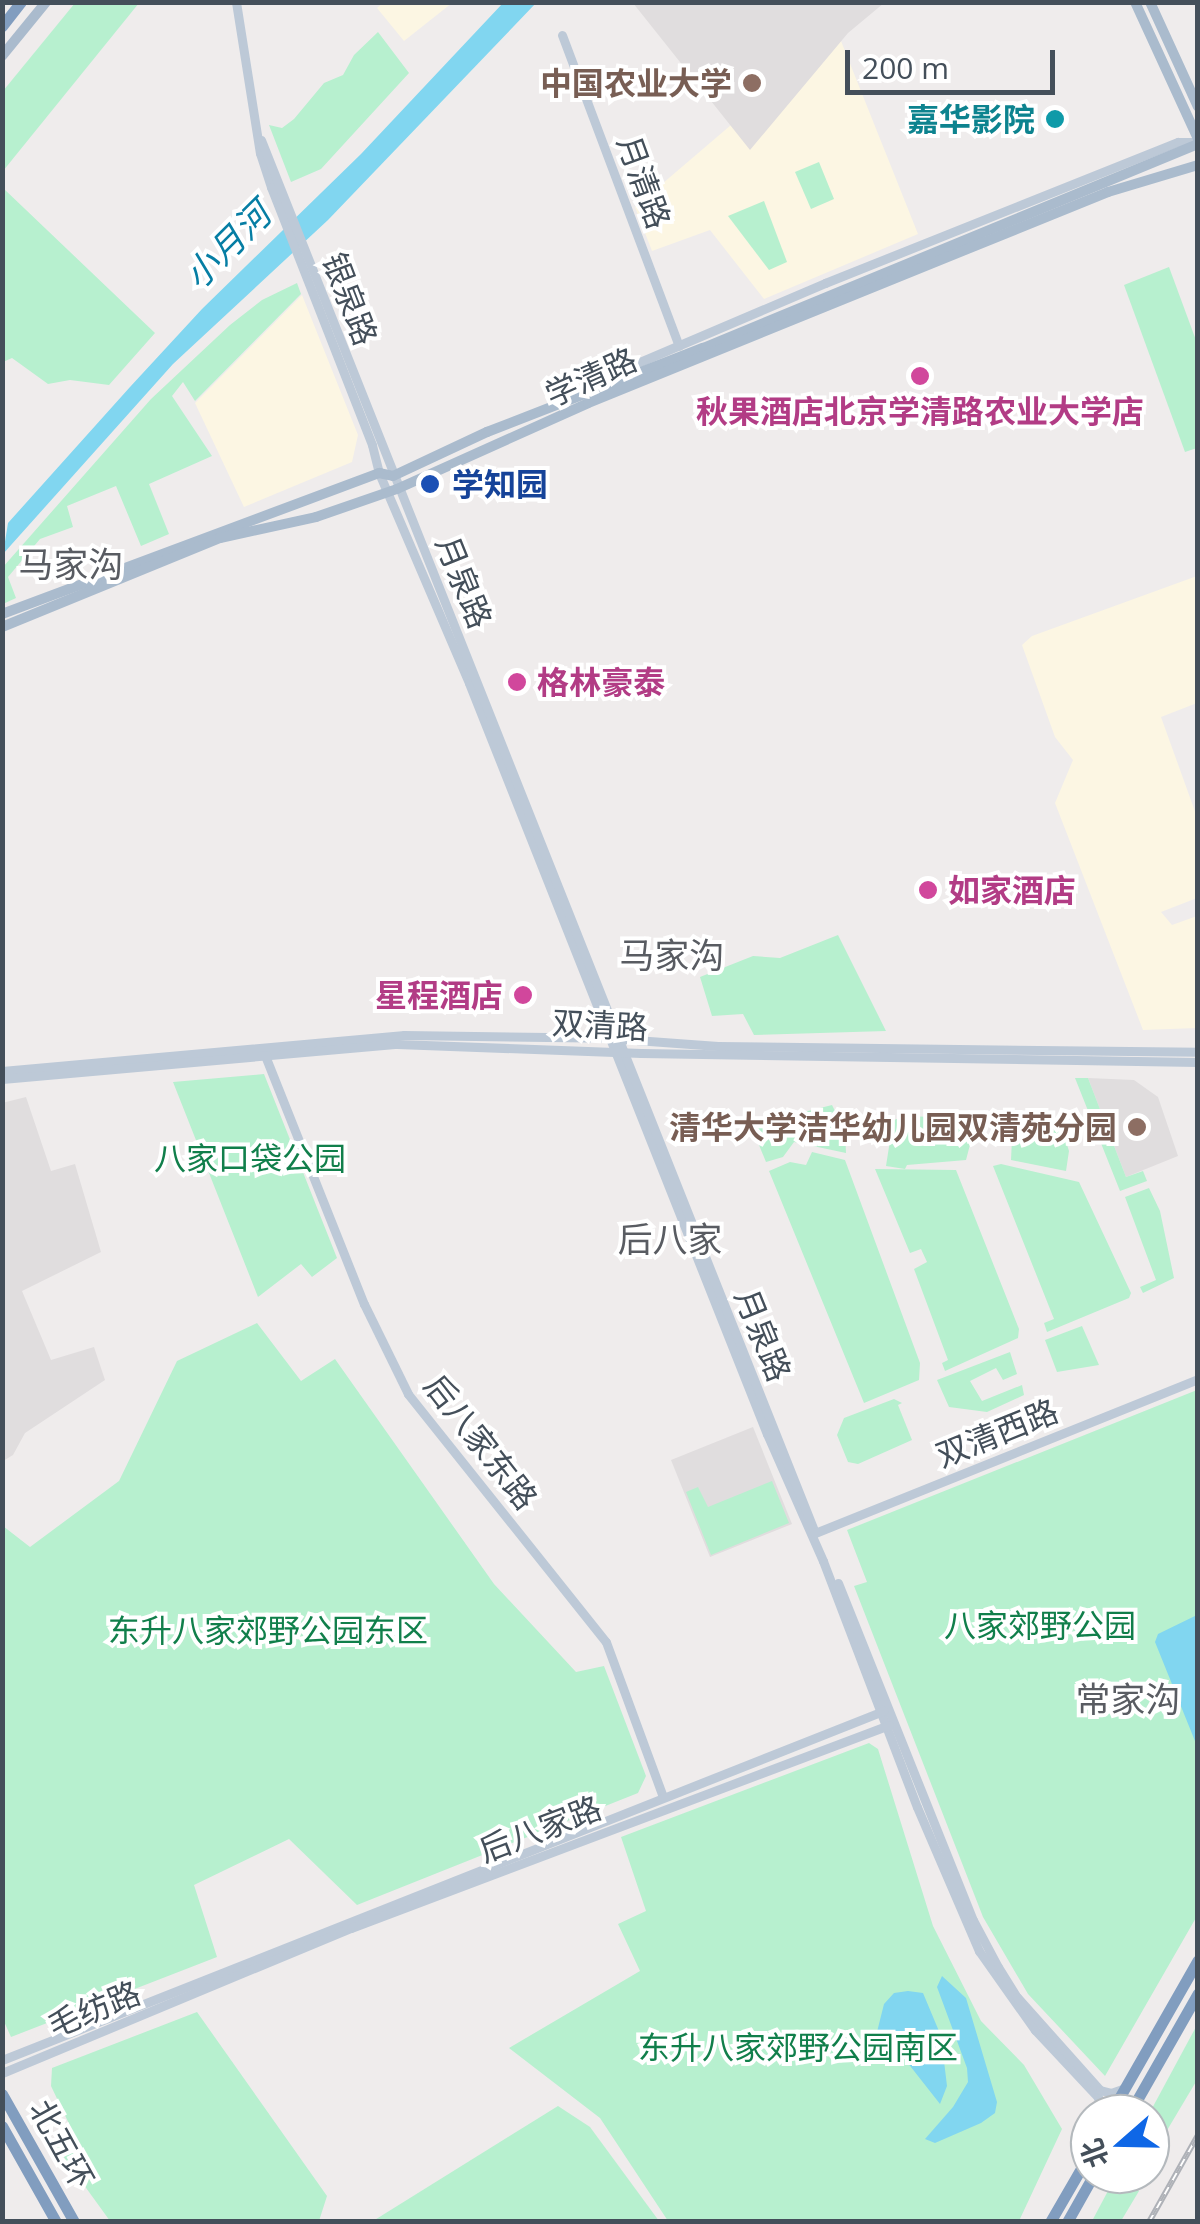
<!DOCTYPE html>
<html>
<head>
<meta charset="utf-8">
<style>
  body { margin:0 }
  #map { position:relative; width:1200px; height:2224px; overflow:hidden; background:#efecec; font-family:"Open Sans","Noto Sans SC",sans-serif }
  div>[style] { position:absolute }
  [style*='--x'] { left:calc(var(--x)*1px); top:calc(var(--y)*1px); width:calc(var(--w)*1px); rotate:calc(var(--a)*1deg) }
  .commercial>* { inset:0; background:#fcf6e3 }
  .education>* { inset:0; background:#e0ddde }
  .green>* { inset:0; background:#b7f0cf }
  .water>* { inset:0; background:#81d6f0 }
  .secondary>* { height:9px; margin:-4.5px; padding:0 4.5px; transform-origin:4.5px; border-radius:4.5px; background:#bdc9d7 }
  .primary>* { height:10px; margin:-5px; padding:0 5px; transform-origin:5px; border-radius:5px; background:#aabbcd }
  .highway>* { height:11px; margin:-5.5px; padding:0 5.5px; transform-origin:5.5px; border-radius:5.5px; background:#819dbf }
  .rail>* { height:6px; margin-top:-3px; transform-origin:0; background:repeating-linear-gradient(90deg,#fff 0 8px,#aeb1b7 0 16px); box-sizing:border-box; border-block:2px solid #aeb1b7 }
  .dots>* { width:28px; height:28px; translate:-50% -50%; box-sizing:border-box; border:5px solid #fff; border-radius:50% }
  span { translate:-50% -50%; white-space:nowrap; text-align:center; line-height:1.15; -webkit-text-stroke:8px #fff; paint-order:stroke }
  .education-label { font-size:32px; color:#785e54; font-weight:700 }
  .right { translate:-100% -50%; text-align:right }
  .culture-label { font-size:32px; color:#0d838f; font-weight:700 }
  .street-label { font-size:32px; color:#444f5a }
  .hotel-label { font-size:32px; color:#b23c85; font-weight:700 }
  .left { translate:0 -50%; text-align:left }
  .transit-label { font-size:32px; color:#164399; font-weight:700 }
  .park-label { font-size:32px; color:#117f4b }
  .water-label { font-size:35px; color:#067ea4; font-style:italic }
  .neighbourhood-label { font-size:35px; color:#595c62 }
  .frame { position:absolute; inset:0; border:5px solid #444f5a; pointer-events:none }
  .north { position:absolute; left:1070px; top:2094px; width:100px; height:100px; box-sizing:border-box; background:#fff; border:2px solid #b4b9bd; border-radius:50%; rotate:250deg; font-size:28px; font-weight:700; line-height:40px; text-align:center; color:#444f5a }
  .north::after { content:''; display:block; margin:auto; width:35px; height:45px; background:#0f67e6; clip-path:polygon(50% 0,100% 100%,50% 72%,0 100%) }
  .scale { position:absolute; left:845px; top:50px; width:210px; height:45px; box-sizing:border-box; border:5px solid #444f5a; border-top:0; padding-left:12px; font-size:30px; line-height:35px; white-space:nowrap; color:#444f5a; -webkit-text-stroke:8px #fff; paint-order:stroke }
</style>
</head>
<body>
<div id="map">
  <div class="commercial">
    <div style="clip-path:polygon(383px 3px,383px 2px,452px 3px,404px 41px,377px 8px)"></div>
    <div style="clip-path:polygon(841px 41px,918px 234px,764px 299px,710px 230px,652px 251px,635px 207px,731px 125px,750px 149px)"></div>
    <div style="clip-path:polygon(302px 295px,358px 435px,352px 462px,244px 507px,195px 403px)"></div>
    <div style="clip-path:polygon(1197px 576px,1197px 703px,1161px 717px,1197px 817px,1197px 898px,1161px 912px,1172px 925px,1197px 916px,1197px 1028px,1143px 1030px,1055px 803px,1073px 760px,1055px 737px,1022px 645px,1032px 636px)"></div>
  </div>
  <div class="education">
    <div style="clip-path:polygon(633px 3px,884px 3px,848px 33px,750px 150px)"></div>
    <div style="clip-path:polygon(1088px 1078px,1134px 1080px,1158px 1097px,1178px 1156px,1126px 1177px)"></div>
    <div style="clip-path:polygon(26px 1097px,51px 1171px,75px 1164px,101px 1252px,22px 1291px,51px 1360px,94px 1347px,105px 1380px,25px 1433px,13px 1455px,3px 1461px,2px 1103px)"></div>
    <div style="clip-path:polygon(753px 1427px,792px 1524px,710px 1557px,671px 1460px)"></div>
  </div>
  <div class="green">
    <div style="clip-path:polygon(75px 3px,139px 3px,3px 171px,3px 91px)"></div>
    <div style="clip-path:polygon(378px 32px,409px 73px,321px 169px,291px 182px,269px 125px,282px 128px,294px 119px,324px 83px,343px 75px,354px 55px)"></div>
    <div style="clip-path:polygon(819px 162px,834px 199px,811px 209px,795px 172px)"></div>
    <div style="clip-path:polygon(3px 188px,155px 333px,109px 385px,70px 380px,48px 384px,12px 358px,3px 362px)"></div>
    <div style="clip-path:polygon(764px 201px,787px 262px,769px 270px,728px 216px)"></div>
    <div style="clip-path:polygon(1169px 267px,1197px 343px,1197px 448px,1185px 452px,1124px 285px)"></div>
    <div style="clip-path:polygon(297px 283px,301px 294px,195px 401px,183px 382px,172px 396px,212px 456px,149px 484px,169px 534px,141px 546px,116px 486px,67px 506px,73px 527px,40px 539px,8px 577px,16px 598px,3px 604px,3px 567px,151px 399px,230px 325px,262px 300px)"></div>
    <div style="clip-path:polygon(838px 935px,886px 1031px,754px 1035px,743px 1014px,712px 1016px,700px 977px,753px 956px,780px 958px)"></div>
    <div style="clip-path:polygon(264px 1074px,337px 1258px,312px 1277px,301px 1264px,258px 1297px,173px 1082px)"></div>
    <div style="clip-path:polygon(1088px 1078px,1126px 1177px,1143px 1171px,1147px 1181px,1120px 1191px,1075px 1078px)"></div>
    <div style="clip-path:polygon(832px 1105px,845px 1131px,846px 1153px,794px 1142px,783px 1157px,766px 1162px,750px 1123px,777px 1110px,804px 1112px)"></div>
    <div style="clip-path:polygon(954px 1110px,972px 1137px,966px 1160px,907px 1165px,905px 1169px,886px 1166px,891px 1134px,887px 1123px,904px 1116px,933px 1117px)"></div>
    <div style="clip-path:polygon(1041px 1113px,1050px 1115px,1061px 1126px,1069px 1151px,1066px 1171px,1011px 1160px,1012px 1138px,1029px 1138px,1032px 1115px)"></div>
    <div style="clip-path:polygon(812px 1152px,845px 1160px,920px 1363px,919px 1380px,864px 1403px,769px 1171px,790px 1162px,806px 1165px)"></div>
    <div style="clip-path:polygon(1001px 1164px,1079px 1182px,1131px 1293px,1129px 1298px,1047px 1332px,1044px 1323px,1054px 1319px,993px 1166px)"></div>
    <div style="clip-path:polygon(875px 1169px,956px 1170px,1019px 1329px,1018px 1338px,945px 1371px,942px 1363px,948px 1360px,914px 1269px,927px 1262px,921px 1249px,910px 1253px)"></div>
    <div style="clip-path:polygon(1149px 1188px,1160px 1211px,1174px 1278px,1143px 1293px,1140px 1287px,1156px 1280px,1125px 1197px)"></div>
    <div style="clip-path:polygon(257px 1323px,301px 1381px,335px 1359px,494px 1584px,576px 1672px,604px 1666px,646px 1776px,638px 1793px,357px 1905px,289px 1839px,194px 1885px,217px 1957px,11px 2037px,2px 2017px,3px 1526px,30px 1547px,119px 1481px,177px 1361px)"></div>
    <div style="clip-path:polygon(1082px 1326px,1099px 1365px,1057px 1372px,1045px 1340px)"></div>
    <div style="clip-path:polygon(1010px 1352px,1017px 1374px,1003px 1380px,996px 1368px,970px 1381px,982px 1401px,1022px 1385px,1024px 1395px,987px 1412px,949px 1407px,937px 1380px)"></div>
    <div style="clip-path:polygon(1197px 1390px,1197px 1916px,1105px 2076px,1028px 1994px,983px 1917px,854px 1586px,867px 1582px,847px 1530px)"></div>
    <div style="clip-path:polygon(894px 1399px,902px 1403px,898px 1405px,912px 1440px,858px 1464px,848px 1462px,837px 1435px,844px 1418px)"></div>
    <div style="clip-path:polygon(772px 1481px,789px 1523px,711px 1555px,686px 1492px,698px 1487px,708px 1507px)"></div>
    <div style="clip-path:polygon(869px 1743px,878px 1749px,933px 1926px,981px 2021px,1024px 2065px,1062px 2129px,1019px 2221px,668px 2221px,600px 2118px,509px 2048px,640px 1971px,618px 1924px,646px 1911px,621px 1837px)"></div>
    <div style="clip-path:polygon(197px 2012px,327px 2196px,319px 2221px,110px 2221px,55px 2145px,71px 2128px,51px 2086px,52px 2068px)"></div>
    <div style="clip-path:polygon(1197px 2025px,1197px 2080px,1166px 2132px,1149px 2114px)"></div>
    <div style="clip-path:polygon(558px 2106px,590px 2127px,659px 2221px,373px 2221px)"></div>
    <div style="clip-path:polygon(1117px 2174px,1124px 2174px,1139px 2191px,1121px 2221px,1092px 2221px)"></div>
  </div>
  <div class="water">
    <div style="clip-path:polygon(503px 3px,536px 3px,328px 220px,173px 364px,3px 554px,8px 523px,130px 387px,202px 309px,361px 154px)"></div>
    <div style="clip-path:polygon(1197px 1615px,1196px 1651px,1197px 1746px,1155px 1642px,1158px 1634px)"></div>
    <div style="clip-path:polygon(942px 1976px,966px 1998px,997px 2102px,995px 2113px,981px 2123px,935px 2143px,925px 2139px,953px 2107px,968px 2082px,967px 2068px,937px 1987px)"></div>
    <div style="clip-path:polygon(908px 1991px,923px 1993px,941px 2036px,947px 2086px,940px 2104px,896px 2048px,879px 2046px,877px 2032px,884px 2004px,894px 1993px)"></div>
  </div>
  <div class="secondary">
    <div style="--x:236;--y:2;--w:153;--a:81"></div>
    <div style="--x:260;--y:153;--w:36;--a:72"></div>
    <div style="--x:271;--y:187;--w:277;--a:68.6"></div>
    <div style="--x:372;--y:445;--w:29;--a:76"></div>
    <div style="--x:379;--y:473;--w:228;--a:66.8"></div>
    <div style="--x:469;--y:683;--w:808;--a:68.36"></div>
    <div style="--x:767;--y:1434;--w:139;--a:66.2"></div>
    <div style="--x:823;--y:1561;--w:263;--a:69.1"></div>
    <div style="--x:917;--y:1807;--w:157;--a:66.7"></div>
    <div style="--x:979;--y:1951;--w:97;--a:54.7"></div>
    <div style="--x:1035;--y:2030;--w:92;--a:46.8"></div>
    <div style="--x:1098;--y:2097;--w:17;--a:80"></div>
    <div style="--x:562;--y:35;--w:332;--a:69.4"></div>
    <div style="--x:261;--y:140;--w:1499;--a:68.31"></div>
    <div style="--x:581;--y:392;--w:23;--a:-34"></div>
    <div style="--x:600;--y:379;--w:245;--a:-23.1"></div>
    <div style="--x:825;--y:283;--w:380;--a:-21.8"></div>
    <div style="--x:1178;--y:142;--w:20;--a:0"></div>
    <div style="--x:264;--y:1053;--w:270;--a:68.3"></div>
    <div style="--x:364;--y:1304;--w:100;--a:63.9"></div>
    <div style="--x:408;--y:1394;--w:317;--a:51.4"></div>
    <div style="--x:606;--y:1642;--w:165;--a:69.8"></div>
    <div style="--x:2;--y:1071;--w:404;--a:-5.1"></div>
    <div style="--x:404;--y:1035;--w:204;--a:0.8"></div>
    <div style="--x:608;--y:1038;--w:110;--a:4.2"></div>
    <div style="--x:718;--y:1046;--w:480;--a:0.7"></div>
    <div style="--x:2;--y:1079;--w:397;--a:-5.1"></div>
    <div style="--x:397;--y:1044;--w:244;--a:2.1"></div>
    <div style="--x:641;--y:1053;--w:557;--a:0.93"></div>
    <div style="--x:815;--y:1533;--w:413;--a:-21.9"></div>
    <div style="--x:838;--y:1583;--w:363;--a:68.2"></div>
    <div style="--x:973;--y:1920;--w:53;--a:62"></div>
    <div style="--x:998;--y:1967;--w:36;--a:58"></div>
    <div style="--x:1017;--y:1997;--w:125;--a:48.3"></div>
    <div style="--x:1100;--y:2090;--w:11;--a:15"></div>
    <div style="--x:1111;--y:2093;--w:15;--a:-20"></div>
    <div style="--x:2;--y:2060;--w:948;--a:-21.61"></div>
    <div style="--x:2;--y:2073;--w:378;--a:-22.6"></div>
    <div style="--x:351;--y:1928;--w:575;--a:-20.67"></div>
  </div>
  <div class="primary">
    <div style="--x:1135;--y:2;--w:151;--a:65.3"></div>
    <div style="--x:1150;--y:2;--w:115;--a:65.4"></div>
    <div style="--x:2;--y:56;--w:70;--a:-50.8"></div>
    <div style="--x:2;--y:614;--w:403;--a:-20.5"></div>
    <div style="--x:379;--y:473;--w:14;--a:12"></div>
    <div style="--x:393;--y:476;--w:104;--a:-25.1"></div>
    <div style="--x:487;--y:432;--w:232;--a:-21.3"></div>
    <div style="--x:703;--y:348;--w:535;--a:-22.4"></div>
    <div style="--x:2;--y:627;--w:235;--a:-22.2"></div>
    <div style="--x:220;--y:538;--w:98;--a:-12.3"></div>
    <div style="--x:316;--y:517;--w:86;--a:-19.1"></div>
    <div style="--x:397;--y:489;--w:209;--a:-24.2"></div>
    <div style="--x:588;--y:403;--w:561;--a:-22.09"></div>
    <div style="--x:1108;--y:192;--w:94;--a:-16.7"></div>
  </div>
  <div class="highway">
    <div style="--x:2;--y:26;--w:31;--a:-52"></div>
    <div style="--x:2;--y:2094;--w:147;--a:60.6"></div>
    <div style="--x:1110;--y:2114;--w:177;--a:-60.3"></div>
    <div style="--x:1129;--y:2114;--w:139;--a:-60.3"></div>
    <div style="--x:2;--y:2126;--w:110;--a:60.6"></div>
    <div style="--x:1050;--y:2222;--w:80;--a:-59.9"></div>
    <div style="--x:1067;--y:2222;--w:55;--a:-60.6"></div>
  </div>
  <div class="rail">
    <div style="--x:1149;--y:2222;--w:100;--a:-60.6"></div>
  </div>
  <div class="dots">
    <div style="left:752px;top:83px;background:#8d6e63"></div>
    <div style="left:1055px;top:119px;background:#0f9aa8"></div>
    <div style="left:920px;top:376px;background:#d1479c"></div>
    <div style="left:430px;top:484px;background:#1a4fb4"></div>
    <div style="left:517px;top:682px;background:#d1479c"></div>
    <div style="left:928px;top:890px;background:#d1479c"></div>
    <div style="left:523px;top:995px;background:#d1479c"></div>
    <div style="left:1137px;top:1127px;background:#8d6e63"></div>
  </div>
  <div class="education-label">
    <span class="right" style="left:732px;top:83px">中国农业大学</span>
    <span class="right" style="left:1117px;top:1127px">清华大学洁华幼儿园双清苑分园</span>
  </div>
  <div class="culture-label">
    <span class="right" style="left:1035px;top:119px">嘉华影院</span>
  </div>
  <div class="street-label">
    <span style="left:644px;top:182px;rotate:70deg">月清路</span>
    <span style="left:350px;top:299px;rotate:69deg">银泉路</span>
    <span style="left:591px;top:377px;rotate:-24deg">学清路</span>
    <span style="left:464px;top:582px;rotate:68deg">月泉路</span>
    <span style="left:600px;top:1025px;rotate:3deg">双清路</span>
    <span style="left:763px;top:1335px;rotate:68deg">月泉路</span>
    <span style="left:997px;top:1433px;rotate:-22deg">双清西路</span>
    <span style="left:481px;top:1442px;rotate:52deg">后八家东路</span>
    <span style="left:540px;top:1829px;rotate:-21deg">后八家路</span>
    <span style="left:94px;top:2009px;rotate:-22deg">毛纺路</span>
    <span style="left:62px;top:2144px;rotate:61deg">北五环</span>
  </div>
  <div class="hotel-label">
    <span style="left:920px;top:411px">秋果酒店北京学清路农业大学店</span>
    <span class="left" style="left:537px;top:682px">格林豪泰</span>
    <span class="left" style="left:948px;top:890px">如家酒店</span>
    <span class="right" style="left:503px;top:995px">星程酒店</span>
  </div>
  <div class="transit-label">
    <span class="left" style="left:452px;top:484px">学知园</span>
  </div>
  <div class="park-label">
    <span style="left:250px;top:1158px">八家口袋公园</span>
    <span style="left:1040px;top:1625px">八家郊野公园</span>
    <span style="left:268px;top:1630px">东升八家郊野公园东区</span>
    <span style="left:798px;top:2047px">东升八家郊野公园南区</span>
  </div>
  <div class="water-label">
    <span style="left:227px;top:245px;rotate:-45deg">小月河</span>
  </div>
  <div class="neighbourhood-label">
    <span style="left:71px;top:564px">马家沟</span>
    <span style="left:672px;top:955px">马家沟</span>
    <span style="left:670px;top:1239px">后八家</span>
    <span style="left:1128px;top:1699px">常家沟</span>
  </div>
  <div class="frame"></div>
  <div class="north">北</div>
  <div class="scale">200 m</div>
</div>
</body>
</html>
